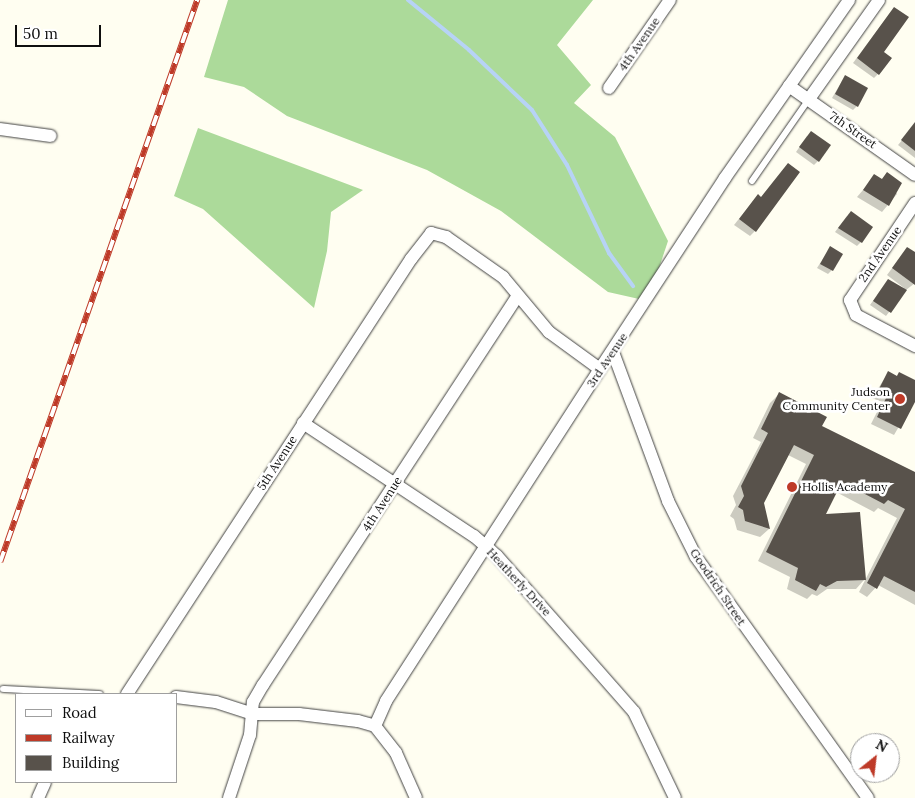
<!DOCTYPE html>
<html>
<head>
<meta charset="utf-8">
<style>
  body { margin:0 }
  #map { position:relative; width:915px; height:798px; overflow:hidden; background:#fffef1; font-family:Lora,serif }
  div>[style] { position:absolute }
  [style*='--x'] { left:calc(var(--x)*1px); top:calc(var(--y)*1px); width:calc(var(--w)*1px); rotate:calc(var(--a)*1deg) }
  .forest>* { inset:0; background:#acda9a }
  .shadow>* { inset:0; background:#0003 }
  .stream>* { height:4px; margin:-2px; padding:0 2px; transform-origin:2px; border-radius:2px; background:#b7d3f6 }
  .building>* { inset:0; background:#58524b }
  .roads { filter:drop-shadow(0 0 1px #424242) drop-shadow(0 0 1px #424242) }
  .service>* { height:6px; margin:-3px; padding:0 3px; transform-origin:3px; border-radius:3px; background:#fff }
  .minor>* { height:12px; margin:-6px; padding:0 6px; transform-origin:6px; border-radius:6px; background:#fff }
  .rail>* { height:5.5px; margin-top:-2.75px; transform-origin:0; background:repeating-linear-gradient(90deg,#fff 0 11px,#be3a28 0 22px); box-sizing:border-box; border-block:1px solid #be3a28 }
  .dots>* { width:14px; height:14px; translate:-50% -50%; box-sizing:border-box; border:2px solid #fff; border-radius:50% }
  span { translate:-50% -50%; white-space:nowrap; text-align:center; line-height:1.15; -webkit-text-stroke:5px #fff; paint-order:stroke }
  .street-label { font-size:12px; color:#0f0f0f }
  .poi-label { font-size:12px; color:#0f0f0f }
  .right { translate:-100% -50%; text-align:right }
  .left { translate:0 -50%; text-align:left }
  .legend { position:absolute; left:15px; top:693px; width:162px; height:90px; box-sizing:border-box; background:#fff; border:1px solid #9f9f9f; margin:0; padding:6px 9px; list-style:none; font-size:15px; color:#0f0f0f }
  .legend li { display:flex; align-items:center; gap:10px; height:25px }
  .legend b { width:25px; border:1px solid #9f9f9f }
  .north { position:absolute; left:850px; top:733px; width:50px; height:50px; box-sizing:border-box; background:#fff; border:1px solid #9f9f9f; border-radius:50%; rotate:29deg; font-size:14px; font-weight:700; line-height:20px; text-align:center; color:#0f0f0f }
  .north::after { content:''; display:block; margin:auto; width:18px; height:22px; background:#be3a28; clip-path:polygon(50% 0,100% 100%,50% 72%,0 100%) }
  .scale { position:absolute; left:15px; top:25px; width:86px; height:22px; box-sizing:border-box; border:2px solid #0f0f0f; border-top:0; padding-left:6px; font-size:15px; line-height:18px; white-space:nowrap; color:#0f0f0f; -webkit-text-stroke:4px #fff; paint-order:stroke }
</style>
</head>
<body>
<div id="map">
  <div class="forest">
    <div style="clip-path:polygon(228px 0,593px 0,557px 45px,591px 85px,574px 103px,615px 137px,668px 241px,648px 301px,608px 292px,501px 211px,427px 170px,287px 116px,244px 87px,204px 77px)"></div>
    <div style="clip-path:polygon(198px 128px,363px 190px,331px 212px,327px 251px,314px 308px,203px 209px,174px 196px)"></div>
  </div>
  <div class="shadow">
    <div style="clip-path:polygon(890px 13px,878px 74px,874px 78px,853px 63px)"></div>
    <div style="clip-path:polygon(845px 76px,857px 106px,853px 110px,832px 98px)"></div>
    <div style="clip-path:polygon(915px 125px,915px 158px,898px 145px)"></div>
    <div style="clip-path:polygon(807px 136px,818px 161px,814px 165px,796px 152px)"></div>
    <div style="clip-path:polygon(887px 174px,897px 194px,882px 212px,857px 197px,875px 176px,881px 180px)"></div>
    <div style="clip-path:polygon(758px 195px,755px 231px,750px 236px,734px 225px)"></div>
    <div style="clip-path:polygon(847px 216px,861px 242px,857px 246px,835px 232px)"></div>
    <div style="clip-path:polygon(830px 248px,832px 270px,828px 274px,817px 268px)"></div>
    <div style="clip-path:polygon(907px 248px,915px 254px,915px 283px,906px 290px,886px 316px,870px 305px,884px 285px,904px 288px,887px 275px)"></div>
    <div style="clip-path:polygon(888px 373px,896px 377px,899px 373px,915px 382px,915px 399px,894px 435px,871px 424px,882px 402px,872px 398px)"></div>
    <div style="clip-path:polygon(779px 394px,820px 426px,915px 474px,915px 605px,878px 585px,867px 597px,859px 592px,897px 518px,878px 508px,874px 512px,836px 492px,824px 515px,864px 580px,856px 589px,827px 589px,817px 596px,812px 594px,807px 599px,787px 589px,790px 577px,758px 561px,806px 464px,788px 455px,762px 503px,769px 529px,760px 537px,737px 530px,734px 519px,730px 516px,736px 505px,733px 496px,761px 442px,753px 438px,770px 403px)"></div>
  </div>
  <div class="stream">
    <div style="--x:408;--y:0;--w:79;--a:39.3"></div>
    <div style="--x:469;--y:50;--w:87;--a:43.6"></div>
    <div style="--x:532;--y:110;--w:65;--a:57.5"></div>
    <div style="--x:567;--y:165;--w:98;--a:64.5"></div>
    <div style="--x:609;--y:253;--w:41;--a:54"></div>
  </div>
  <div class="building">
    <div style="clip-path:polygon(894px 7px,909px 17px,884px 52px,892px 58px,879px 75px,857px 58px)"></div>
    <div style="clip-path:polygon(845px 75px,868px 88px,858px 107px,835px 94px)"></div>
    <div style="clip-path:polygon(915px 122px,915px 151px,901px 140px)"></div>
    <div style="clip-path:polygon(811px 131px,831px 145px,819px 162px,799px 147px)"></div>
    <div style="clip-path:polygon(788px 163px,800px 172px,756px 232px,739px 219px,758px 194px,761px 197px)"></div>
    <div style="clip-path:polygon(887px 172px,902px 183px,889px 206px,863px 190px,874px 174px,882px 179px)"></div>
    <div style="clip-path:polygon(851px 211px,873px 227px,862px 243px,838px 228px)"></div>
    <div style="clip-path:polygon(830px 246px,843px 254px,833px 271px,820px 264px)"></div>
    <div style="clip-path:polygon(907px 247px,915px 252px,915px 285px,892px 268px)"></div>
    <div style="clip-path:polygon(888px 279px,907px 290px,891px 313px,873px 301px)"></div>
    <div style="clip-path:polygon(888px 371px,897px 376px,899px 372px,915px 380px,915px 402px,901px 429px,877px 417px,887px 396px,878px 391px)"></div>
    <div style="clip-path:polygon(779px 392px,827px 417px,822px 426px,915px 472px,915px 592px,884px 576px,877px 589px,867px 583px,905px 509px,888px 500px,884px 504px,842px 482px,826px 514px,860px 512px,866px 580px,837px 581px,826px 587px,820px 584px,816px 591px,795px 580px,798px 568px,766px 552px,814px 455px,794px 445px,764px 503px,770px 529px,745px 521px,743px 510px,738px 507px,744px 496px,741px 486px,768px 433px,761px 429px)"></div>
  </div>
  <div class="roads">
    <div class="service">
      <div style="--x:752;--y:181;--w:100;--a:-55.2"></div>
      <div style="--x:3;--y:689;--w:97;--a:3"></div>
    </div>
    <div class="minor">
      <div style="--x:789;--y:86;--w:154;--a:35.2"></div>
      <div style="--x:609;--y:88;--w:107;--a:-55.3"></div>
      <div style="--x:809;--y:99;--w:121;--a:-54.7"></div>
      <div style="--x:0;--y:129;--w:51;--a:7.8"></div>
      <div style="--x:915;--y:203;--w:117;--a:123.8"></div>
      <div style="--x:850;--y:300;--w:16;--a:68"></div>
      <div style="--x:856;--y:315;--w:67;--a:27.7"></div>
      <div style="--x:613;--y:352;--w:159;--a:69.7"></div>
      <div style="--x:668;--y:501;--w:63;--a:63.4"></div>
      <div style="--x:696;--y:557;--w:296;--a:54.5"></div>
      <div style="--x:303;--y:423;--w:205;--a:33.5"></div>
      <div style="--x:474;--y:536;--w:30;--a:41"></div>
      <div style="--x:497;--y:556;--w:208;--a:48.7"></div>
      <div style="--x:634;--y:712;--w:95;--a:64.5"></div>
      <div style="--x:127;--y:694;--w:520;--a:-56.86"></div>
      <div style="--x:411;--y:259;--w:33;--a:-52"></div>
      <div style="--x:431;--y:233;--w:16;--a:15"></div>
      <div style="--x:446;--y:237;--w:70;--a:35.1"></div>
      <div style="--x:503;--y:277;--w:72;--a:50.1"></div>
      <div style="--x:549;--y:332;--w:63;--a:36"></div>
      <div style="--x:176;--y:697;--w:40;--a:7.1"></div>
      <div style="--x:216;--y:702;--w:39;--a:18"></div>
      <div style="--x:253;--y:714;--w:46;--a:0"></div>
      <div style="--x:299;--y:714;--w:59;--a:6.8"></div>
      <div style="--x:358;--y:721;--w:18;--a:16"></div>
      <div style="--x:375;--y:726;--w:27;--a:-66"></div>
      <div style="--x:386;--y:701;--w:395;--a:-57.2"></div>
      <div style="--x:600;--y:369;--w:228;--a:-56.8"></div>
      <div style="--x:725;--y:178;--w:217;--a:-55.1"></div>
      <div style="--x:375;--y:726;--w:34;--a:52"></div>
      <div style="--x:396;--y:753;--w:49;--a:66"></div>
      <div style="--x:38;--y:798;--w:17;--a:-66"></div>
      <div style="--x:229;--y:798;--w:66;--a:-71.6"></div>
      <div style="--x:250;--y:735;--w:33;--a:-85"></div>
      <div style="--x:253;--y:702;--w:20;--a:-60"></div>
      <div style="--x:263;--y:685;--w:464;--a:-56.8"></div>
    </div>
  </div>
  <div class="rail">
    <div style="--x:0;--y:562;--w:596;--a:-70.68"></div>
  </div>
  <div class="dots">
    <div style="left:900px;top:399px;background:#be3a28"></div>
    <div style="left:792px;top:487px;background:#be3a28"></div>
  </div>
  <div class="street-label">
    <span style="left:639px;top:44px;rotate:-55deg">4th Avenue</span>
    <span style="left:853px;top:130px;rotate:35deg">7th Street</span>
    <span style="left:880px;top:254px;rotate:-55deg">2nd Avenue</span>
    <span style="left:607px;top:360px;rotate:-56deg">3rd Avenue</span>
    <span style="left:277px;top:463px;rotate:-57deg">5th Avenue</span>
    <span style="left:382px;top:504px;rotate:-57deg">4th Avenue</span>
    <span style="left:519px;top:582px;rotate:47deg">Heatherly Drive</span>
    <span style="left:718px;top:587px;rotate:56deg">Goodrich Street</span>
  </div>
  <div class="poi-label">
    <span class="right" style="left:890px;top:399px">Judson<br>Community Center</span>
    <span class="left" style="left:802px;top:487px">Hollis Academy</span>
  </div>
  <ul class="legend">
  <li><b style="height:6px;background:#fff"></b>Road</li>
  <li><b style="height:6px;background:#be3a28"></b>Railway</li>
  <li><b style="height:14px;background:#58524b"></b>Building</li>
  </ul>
  <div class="north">N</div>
  <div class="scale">50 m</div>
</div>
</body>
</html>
